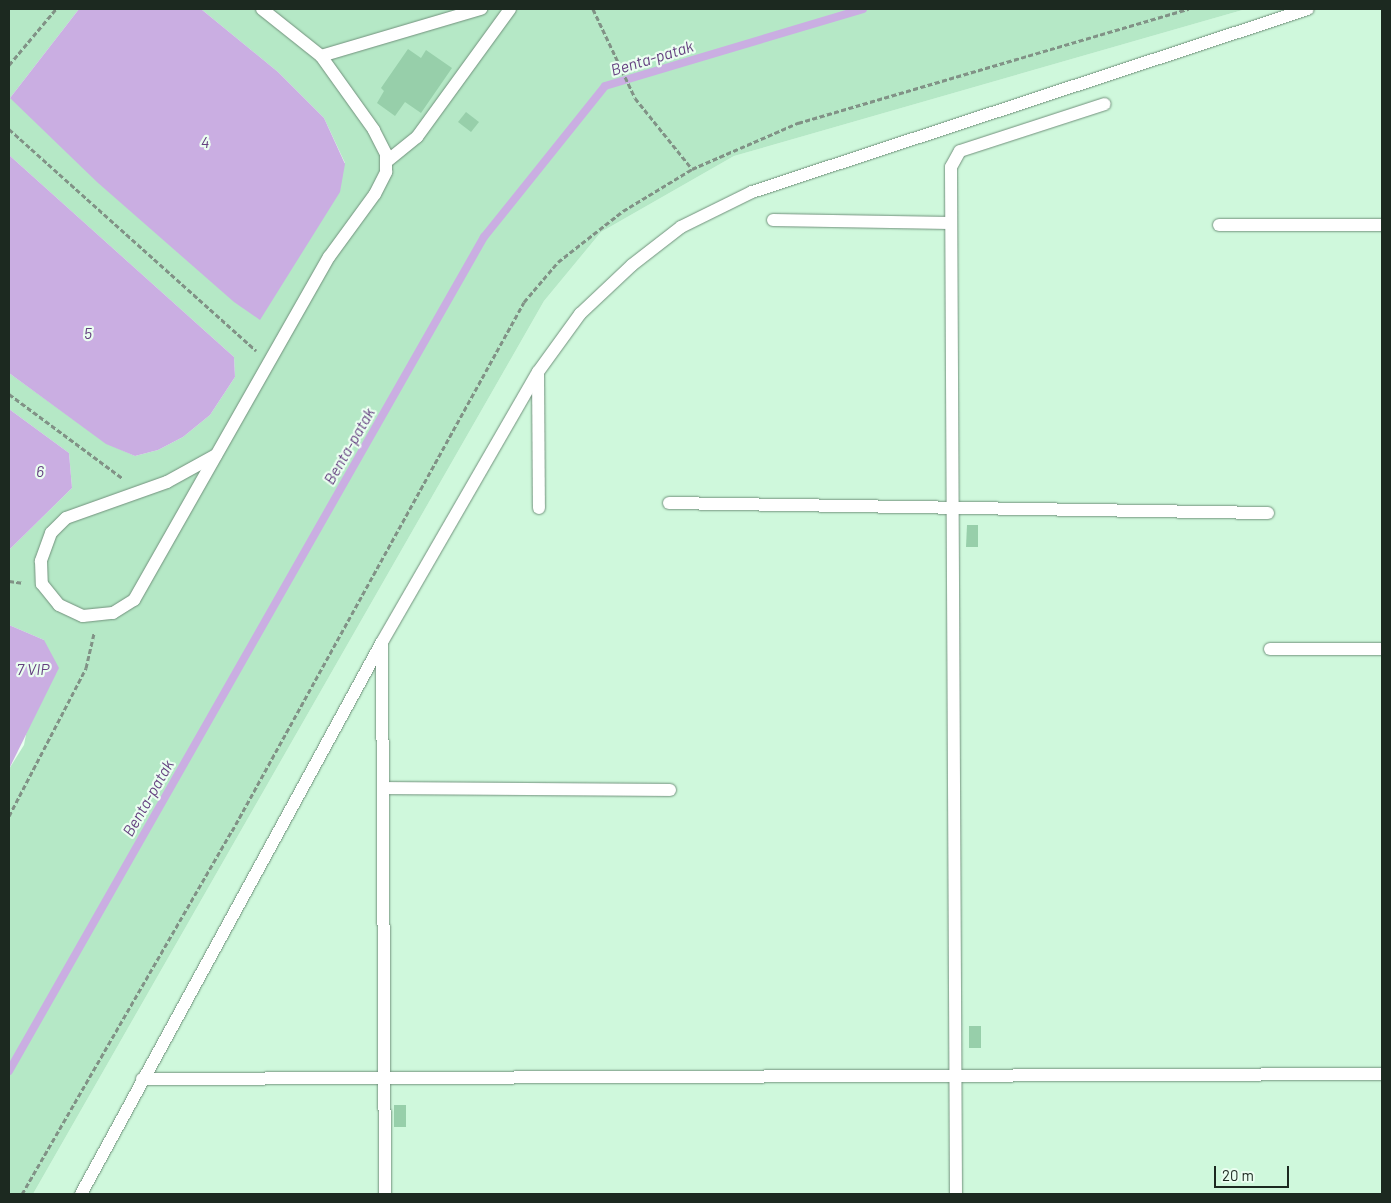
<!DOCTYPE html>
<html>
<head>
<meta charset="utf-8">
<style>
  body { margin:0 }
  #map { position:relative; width:1391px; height:1203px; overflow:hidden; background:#eafef0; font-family:Barlow,sans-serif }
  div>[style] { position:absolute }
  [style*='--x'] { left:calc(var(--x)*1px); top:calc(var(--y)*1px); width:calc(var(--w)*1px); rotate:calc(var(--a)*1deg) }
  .built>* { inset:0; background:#cff8dc }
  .green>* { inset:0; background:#b5e8c6 }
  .water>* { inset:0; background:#caaee2 }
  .stream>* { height:8px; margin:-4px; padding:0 4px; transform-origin:4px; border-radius:4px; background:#caaee2 }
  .building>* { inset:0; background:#97cfaa }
  .path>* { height:3px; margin-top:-1.5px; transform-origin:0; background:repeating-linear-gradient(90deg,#819286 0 5px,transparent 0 7.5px) }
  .roads { filter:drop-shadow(0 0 1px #71917c) drop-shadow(0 0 1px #71917c) }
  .lane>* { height:12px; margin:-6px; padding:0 6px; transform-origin:6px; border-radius:6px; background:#fff }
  span { translate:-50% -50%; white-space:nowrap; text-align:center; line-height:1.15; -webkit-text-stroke:4.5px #eafef0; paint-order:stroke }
  .water-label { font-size:16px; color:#654180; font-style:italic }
  .frame { position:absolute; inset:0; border:10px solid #1c2920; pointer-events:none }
  .scale { position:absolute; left:1214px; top:1166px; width:75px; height:22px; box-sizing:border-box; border:2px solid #1c2920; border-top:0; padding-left:6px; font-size:15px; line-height:18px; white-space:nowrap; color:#1c2920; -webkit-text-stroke:4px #eafef0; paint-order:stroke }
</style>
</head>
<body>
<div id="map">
  <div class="built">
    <div style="clip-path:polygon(1246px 9px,1382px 9px,1382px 1194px,33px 1194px,544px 301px,601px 232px,734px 156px)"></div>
  </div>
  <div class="green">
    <div style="clip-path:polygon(9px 9px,79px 9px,10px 98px,345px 163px,324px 118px,278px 72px,201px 9px,1246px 9px,734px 156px,601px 232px,544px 301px,33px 1194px,9px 1194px,9px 769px,24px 745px,44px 640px,9px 625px,9px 550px,72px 488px,69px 453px,9px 409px,9px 373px,106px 443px,135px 456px,158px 450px,183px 437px,210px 415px,235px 377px,234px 357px,9px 155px)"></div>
  </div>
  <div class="water">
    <div style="clip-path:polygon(79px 9px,201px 9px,278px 72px,324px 118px,345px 164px,340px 192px,260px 320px,234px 302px,97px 182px,10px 98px)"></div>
    <div style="clip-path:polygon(9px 155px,234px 357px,235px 377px,210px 415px,183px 437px,158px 450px,135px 456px,106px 444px,9px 373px)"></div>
    <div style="clip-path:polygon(9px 409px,69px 453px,72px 488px,9px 550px)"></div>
    <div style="clip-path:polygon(9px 625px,44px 640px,59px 668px,9px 769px)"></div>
  </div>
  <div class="stream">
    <div style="--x:9;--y:1071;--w:960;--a:-60.34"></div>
    <div style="--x:484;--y:237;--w:193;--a:-51.3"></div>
    <div style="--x:605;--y:86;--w:269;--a:-16.6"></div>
  </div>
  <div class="building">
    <div style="clip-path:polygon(408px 49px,421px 58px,426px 50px,452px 68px,421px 113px,405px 102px,395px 116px,377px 103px,384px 91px,381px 88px)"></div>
    <div style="clip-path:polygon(466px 112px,479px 122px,471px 132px,458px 122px)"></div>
    <div style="clip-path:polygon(967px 525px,978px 525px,978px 547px,966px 547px)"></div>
    <div style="clip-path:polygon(969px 1026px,981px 1026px,981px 1048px,969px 1048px)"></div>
    <div style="clip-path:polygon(394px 1105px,406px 1105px,406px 1127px,394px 1127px)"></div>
  </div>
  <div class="path">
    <div style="--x:593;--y:9;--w:98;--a:64.7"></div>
    <div style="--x:635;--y:98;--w:91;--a:51.2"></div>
    <div style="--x:9;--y:65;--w:73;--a:-50"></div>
    <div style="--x:9;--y:129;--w:332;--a:41.9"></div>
    <div style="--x:9;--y:394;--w:141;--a:36.6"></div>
    <div style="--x:9;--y:581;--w:15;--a:8"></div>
    <div style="--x:9;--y:816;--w:167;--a:-62.5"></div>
    <div style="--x:86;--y:668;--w:36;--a:-77"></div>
    <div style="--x:22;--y:1194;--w:419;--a:-60"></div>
    <div style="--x:232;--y:831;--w:604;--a:-61.1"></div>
    <div style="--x:524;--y:302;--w:52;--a:-49.6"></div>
    <div style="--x:558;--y:262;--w:83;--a:-38.1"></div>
    <div style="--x:623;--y:211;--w:81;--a:-31.3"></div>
    <div style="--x:692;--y:169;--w:116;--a:-23.5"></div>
    <div style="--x:798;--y:123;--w:407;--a:-16.3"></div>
  </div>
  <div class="roads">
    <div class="lane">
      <div style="--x:262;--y:9;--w:75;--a:38.5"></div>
      <div style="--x:321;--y:56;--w:167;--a:-16.4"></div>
      <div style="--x:386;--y:162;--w:40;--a:-39"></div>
      <div style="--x:417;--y:137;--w:158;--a:-54"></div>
      <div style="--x:773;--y:220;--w:177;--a:1"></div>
      <div style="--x:1219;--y:225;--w:163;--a:0"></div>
      <div style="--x:538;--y:373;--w:135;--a:89.6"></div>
      <div style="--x:216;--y:455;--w:56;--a:151.1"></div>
      <div style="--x:167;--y:482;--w:107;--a:160.4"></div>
      <div style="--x:66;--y:518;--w:21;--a:135"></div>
      <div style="--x:51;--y:533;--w:30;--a:110"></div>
      <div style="--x:41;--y:561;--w:23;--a:88"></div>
      <div style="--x:42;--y:584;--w:27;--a:51"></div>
      <div style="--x:59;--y:605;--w:26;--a:25"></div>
      <div style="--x:83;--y:616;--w:30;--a:-6"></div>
      <div style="--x:113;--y:613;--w:25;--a:-32"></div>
      <div style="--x:134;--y:600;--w:395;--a:-60.4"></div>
      <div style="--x:329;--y:257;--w:78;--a:-53.9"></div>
      <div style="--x:375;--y:194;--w:25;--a:-63"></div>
      <div style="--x:386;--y:172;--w:18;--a:-90"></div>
      <div style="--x:386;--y:154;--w:27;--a:-117"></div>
      <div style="--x:374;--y:130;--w:91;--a:-125.6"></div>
      <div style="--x:669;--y:503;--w:599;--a:0.96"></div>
      <div style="--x:382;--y:644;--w:550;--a:89.69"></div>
      <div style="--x:1270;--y:649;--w:112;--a:0"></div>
      <div style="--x:384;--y:788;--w:286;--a:0.4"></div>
      <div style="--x:142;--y:1079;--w:1240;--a:-0.23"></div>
      <div style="--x:81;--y:1194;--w:629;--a:-61.4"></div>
      <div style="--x:382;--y:642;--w:312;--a:-60"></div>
      <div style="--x:538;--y:372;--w:72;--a:-54.1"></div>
      <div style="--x:580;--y:314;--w:71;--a:-43.3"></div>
      <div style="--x:632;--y:265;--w:62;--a:-37.8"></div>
      <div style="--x:681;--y:227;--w:79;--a:-26.2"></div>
      <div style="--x:752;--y:192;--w:585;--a:-18.22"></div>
      <div style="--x:956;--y:1194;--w:1027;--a:-90.28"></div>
      <div style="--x:951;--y:167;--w:18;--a:-61"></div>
      <div style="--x:960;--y:151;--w:152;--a:-18"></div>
    </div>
  </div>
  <div class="water-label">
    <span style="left:652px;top:58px;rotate:-17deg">Benta-patak</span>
    <span style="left:205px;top:142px">4</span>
    <span style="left:88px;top:333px">5</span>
    <span style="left:349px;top:446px;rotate:-60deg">Benta-patak</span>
    <span style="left:40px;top:471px">6</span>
    <span style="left:33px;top:669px">7 VIP</span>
    <span style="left:148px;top:798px;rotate:-60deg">Benta-patak</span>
  </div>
  <div class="frame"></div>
  <div class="scale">20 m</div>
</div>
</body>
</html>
